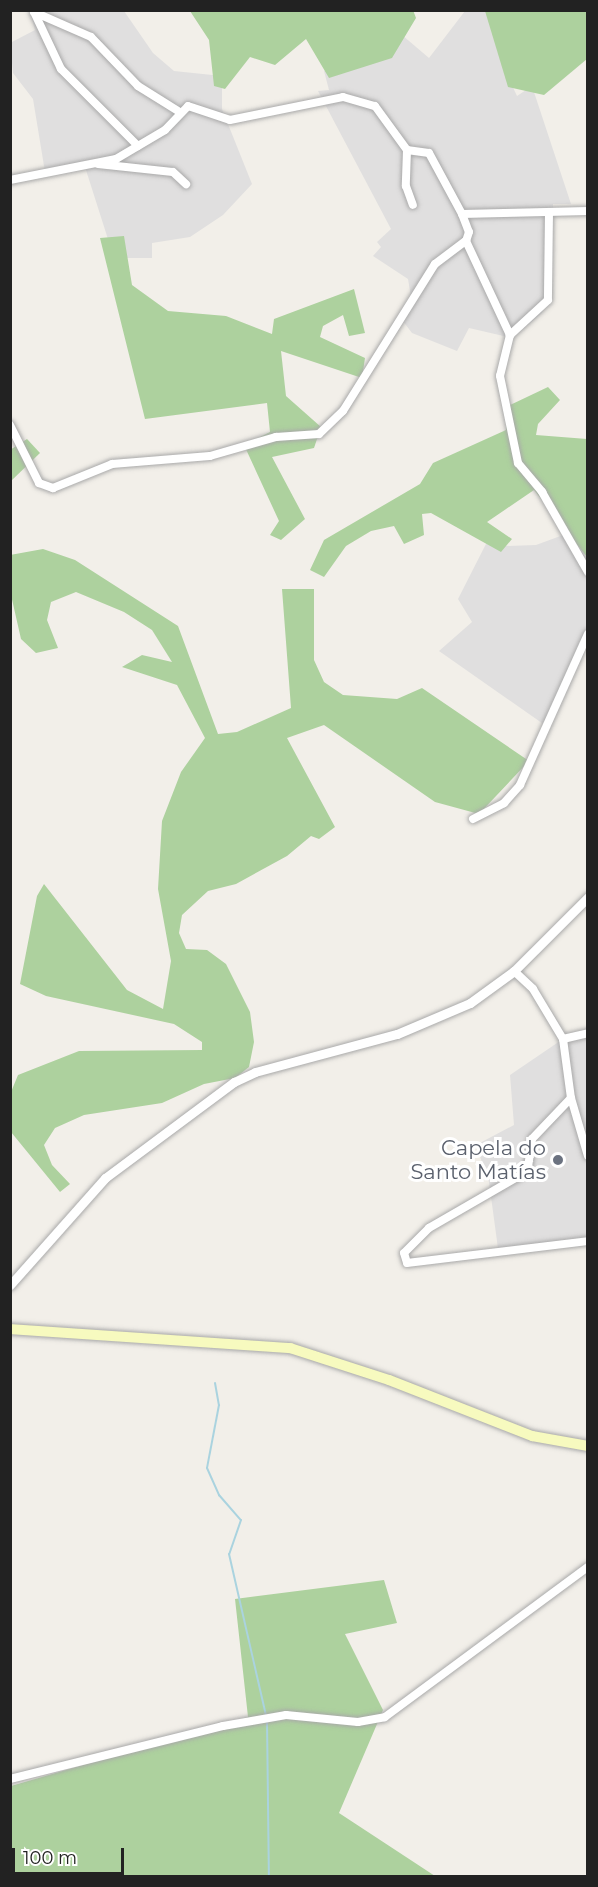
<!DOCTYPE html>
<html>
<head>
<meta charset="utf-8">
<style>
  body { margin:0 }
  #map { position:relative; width:598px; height:1887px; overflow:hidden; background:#f2efe9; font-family:Montserrat,sans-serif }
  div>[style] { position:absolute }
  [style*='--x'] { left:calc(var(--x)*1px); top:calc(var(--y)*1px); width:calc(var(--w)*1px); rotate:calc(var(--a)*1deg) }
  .residential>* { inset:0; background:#e0dfdf }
  .forest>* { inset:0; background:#add19e }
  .stream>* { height:2px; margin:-1px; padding:0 1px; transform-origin:1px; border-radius:1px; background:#aad3df }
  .roads { filter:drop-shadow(0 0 2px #a9a9a9) drop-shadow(0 0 2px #a9a9a9) }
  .minor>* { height:8px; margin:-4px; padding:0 4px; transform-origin:4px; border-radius:4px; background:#fff }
  .tertiary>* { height:9px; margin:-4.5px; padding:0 4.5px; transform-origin:4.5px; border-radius:4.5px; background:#fff }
  .secondary>* { height:10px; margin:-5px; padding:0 5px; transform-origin:5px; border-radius:5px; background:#f7fabf }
  .dots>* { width:16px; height:16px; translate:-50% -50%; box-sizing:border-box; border:3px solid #fff; border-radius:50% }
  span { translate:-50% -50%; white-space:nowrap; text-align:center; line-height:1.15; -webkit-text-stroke:6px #fff; paint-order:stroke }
  .worship-label { font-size:21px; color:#5b616d }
  .right { translate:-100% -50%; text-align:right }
  .frame { position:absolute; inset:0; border:12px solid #222; pointer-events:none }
  .scale { position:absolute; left:12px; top:1848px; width:112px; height:27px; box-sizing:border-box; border:3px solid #222; border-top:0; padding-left:8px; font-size:18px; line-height:21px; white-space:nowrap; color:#222; -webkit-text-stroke:4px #fff; paint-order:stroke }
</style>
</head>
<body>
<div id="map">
  <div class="residential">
    <div style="clip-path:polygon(30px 11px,124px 11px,153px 53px,174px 71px,222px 76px,222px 109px,252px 184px,223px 215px,190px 237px,152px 243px,152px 258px,114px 258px,85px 167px,45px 172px,33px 99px,13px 73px,10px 43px,35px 30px)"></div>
    <div style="clip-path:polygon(465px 11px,492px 11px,509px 79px,517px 96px,532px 86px,571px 204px,553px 204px,552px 288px,542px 313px,512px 338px,469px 328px,457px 351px,412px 333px,399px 316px,411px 297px,408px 279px,373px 256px,381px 247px,377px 242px,391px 229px,318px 91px,329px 90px,324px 71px,402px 35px,429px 58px)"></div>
    <div style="clip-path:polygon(574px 531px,587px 556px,587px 637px,549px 728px,439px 651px,472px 622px,458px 599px,489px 538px,505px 546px,536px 545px)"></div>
    <div style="clip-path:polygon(587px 1036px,587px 1243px,499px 1256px,489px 1182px,476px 1145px,514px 1125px,510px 1075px,560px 1041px)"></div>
  </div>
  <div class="forest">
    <div style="clip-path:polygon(413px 10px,416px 18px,392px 58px,329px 78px,306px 39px,275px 65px,250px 57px,225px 89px,214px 86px,209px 40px,190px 11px)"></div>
    <div style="clip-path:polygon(485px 11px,587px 11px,587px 59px,544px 95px,508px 87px)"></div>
    <div style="clip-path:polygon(124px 236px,132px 285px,168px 311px,226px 316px,272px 334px,274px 319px,354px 289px,365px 333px,349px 336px,343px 315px,323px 326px,320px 337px,365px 358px,362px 378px,281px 351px,286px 396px,321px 427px,314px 448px,272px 457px,305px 519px,281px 540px,270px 535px,279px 521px,244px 445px,270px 432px,267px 403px,145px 419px,100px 238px)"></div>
    <div style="clip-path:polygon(548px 387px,560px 400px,538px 424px,536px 435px,587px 439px,587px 557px,534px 490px,487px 522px,512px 539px,501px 552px,431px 513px,422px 514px,424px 535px,404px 544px,394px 526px,371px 531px,346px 546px,324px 577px,310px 570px,324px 540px,420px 484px,433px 463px,506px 430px,508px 406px)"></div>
    <div style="clip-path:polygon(27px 439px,40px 453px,11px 481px,10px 450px)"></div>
    <div style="clip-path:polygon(43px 549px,75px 560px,178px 626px,218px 734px,237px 732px,291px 708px,282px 589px,314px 589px,314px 660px,324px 682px,343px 695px,397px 699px,422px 688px,529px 761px,479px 814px,435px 802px,324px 725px,287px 738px,335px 827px,319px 839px,311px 836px,287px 856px,236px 884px,208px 891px,182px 915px,179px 933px,186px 949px,207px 950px,226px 964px,250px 1012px,254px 1042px,249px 1067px,235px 1078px,204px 1084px,162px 1103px,84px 1115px,55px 1128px,44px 1145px,52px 1165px,70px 1184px,60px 1192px,11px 1132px,11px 1092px,18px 1075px,79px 1051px,202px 1050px,202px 1042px,174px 1024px,46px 996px,20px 984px,37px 896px,44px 884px,127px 990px,163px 1009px,171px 961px,158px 889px,162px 821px,181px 772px,205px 738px,177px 685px,122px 667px,142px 655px,172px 662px,152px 630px,124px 612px,76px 592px,51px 602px,47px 620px,58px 648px,36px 653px,21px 639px,11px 595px,10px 555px)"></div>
    <div style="clip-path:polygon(384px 1580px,397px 1623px,345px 1634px,383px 1710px,339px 1813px,435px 1876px,11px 1876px,11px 1786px,248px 1717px,235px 1599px)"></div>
  </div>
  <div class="stream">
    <div style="--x:215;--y:1383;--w:22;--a:80"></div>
    <div style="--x:219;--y:1405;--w:64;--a:100.8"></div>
    <div style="--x:207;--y:1468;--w:30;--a:66"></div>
    <div style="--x:219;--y:1495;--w:33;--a:49"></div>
    <div style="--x:241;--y:1520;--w:36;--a:109"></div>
    <div style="--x:229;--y:1554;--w:165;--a:77.1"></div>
    <div style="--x:267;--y:1721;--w:155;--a:89.3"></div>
  </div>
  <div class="roads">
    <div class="minor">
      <div style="--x:138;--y:146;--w:109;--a:-135"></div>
      <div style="--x:61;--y:69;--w:63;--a:-115.3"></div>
      <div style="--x:34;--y:12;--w:62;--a:23.7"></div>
      <div style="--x:91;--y:37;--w:68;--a:46.2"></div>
      <div style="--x:138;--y:86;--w:47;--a:32"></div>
      <div style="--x:407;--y:150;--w:36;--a:92"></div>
      <div style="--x:406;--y:186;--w:20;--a:70"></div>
      <div style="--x:98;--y:164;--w:75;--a:6.1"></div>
      <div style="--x:173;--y:172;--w:18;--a:43"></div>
      <div style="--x:10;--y:180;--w:108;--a:-11.2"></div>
      <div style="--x:116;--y:159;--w:57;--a:-30.6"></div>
      <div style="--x:165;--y:130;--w:33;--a:-46"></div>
      <div style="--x:188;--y:106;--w:44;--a:18.4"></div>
      <div style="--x:230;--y:120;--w:115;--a:-11.5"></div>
      <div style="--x:343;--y:97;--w:33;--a:16"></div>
      <div style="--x:375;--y:106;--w:54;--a:54"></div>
      <div style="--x:407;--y:150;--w:22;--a:8"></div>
      <div style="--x:429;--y:153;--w:69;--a:61.6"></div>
      <div style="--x:462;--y:214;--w:126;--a:-1.4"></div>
      <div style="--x:549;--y:212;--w:88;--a:90.7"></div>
      <div style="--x:548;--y:300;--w:52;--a:137.4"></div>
      <div style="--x:510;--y:335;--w:42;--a:103.7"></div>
      <div style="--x:500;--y:376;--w:89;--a:78.3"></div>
      <div style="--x:518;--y:463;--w:38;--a:50"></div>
      <div style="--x:542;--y:492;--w:92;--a:60.1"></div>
      <div style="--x:462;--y:214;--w:19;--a:69"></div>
      <div style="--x:469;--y:232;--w:9;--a:108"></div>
      <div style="--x:466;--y:241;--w:104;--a:64.9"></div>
      <div style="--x:10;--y:425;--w:65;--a:63.4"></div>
      <div style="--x:39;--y:483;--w:15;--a:20"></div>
      <div style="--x:53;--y:488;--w:64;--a:-22.1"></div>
      <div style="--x:112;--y:464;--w:98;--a:-4.7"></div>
      <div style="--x:210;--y:456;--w:69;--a:-16.1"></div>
      <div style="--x:276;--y:437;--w:43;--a:-4"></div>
      <div style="--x:319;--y:434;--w:33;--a:-44"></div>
      <div style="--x:343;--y:411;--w:173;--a:-58"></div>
      <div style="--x:435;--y:264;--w:39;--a:-37"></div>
      <div style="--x:473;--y:819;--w:35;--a:-27"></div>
      <div style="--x:504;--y:803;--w:24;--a:-48"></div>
      <div style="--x:520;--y:785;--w:166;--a:-65.8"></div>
      <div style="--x:514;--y:971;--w:26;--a:43"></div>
      <div style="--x:533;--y:989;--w:58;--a:59"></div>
      <div style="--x:563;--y:1039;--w:60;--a:82.3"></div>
      <div style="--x:571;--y:1098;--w:60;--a:73.7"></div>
      <div style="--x:563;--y:1039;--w:26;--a:-13"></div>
      <div style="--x:571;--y:1098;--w:57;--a:133.6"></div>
      <div style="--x:532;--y:1139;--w:29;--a:98"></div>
      <div style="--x:528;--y:1168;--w:12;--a:138"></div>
      <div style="--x:519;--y:1176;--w:104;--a:150"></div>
      <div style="--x:429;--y:1228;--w:35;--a:135"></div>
      <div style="--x:404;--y:1253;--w:10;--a:73"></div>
      <div style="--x:407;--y:1263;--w:182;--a:-6.9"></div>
      <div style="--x:10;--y:1779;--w:219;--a:-14"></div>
      <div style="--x:223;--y:1726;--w:64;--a:-9.9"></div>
      <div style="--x:286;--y:1715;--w:72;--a:5.6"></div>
      <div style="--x:358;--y:1722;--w:27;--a:-10"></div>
      <div style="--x:385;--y:1717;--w:252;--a:-36.5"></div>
    </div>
    <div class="tertiary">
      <div style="--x:10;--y:1285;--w:143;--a:-48.4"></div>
      <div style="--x:105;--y:1178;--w:161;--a:-36.7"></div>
      <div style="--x:234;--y:1082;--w:23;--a:-25"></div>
      <div style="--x:255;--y:1072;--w:147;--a:-15"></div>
      <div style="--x:397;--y:1034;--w:79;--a:-23"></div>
      <div style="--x:470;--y:1003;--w:54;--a:-36"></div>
      <div style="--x:514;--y:971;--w:105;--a:-45"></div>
    </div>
    <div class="secondary">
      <div style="--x:10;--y:1329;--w:281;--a:3.9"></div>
      <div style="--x:290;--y:1348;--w:104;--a:17.9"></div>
      <div style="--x:389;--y:1380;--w:154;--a:21.4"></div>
      <div style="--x:532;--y:1436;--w:57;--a:10.1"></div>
    </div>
  </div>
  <div class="dots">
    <div style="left:558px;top:1160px;background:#6b7280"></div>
  </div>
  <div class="worship-label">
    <span class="right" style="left:546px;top:1160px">Capela do<br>Santo Matías</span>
  </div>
  <div class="frame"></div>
  <div class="scale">100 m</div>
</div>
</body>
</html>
